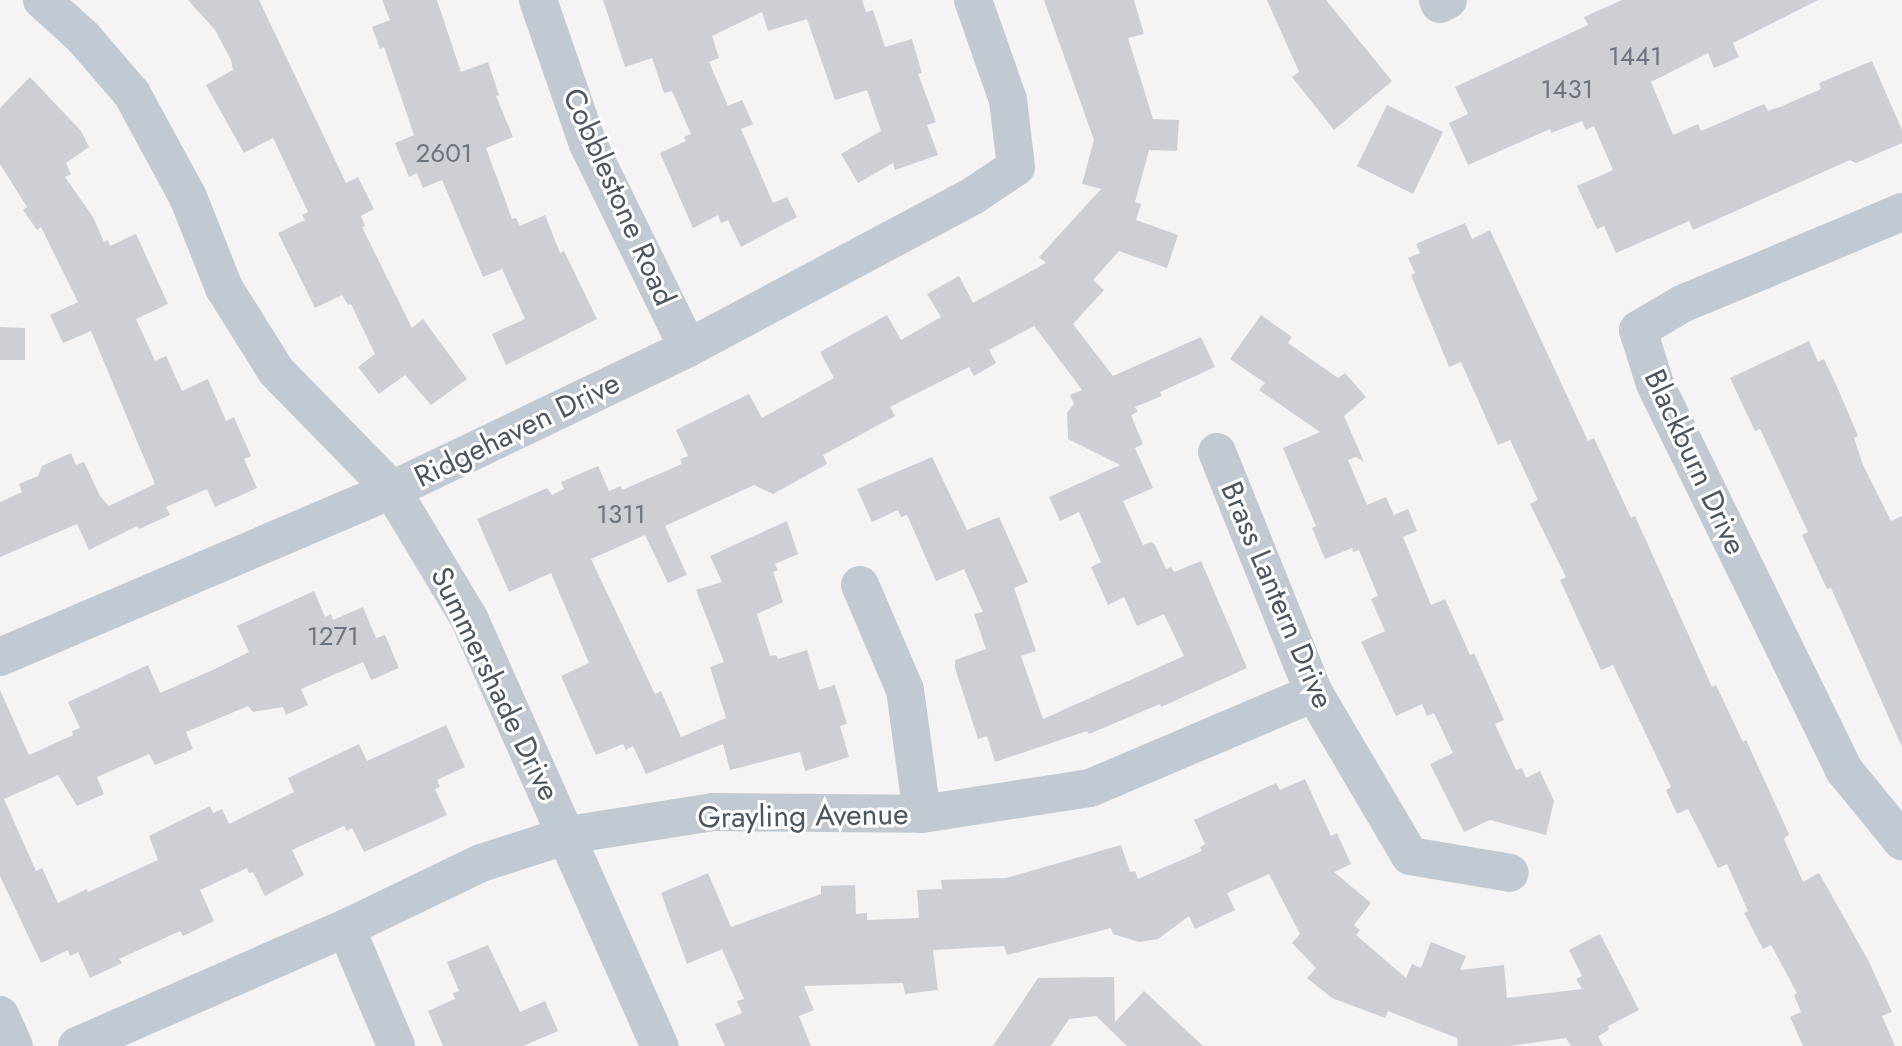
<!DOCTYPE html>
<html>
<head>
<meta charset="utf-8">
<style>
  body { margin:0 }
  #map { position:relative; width:1902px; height:1046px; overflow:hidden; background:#f5f3f3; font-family:Jost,sans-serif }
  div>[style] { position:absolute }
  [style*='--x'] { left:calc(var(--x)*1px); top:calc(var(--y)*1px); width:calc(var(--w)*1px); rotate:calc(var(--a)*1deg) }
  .building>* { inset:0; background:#cdcfd5 }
  .minor>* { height:38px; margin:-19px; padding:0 19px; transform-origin:19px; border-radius:19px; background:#c1cad2 }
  span { translate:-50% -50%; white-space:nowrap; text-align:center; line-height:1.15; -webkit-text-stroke:6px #fff; paint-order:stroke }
  .number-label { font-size:26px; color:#6b747e }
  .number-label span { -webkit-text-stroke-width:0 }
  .street-label { font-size:30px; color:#4a5661 }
</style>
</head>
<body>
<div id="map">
  <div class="building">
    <div style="clip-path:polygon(188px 0,259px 0,346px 183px,358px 177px,374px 209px,361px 216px,365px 226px,362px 227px,412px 328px,423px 319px,467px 379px,431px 405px,405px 375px,379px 394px,358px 367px,375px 354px,351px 304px,348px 305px,342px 295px,315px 308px,278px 233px,305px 220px,302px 215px,308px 212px,273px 138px,244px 153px,206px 85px,233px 70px,231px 60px,215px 30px)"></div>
    <div style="clip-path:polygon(382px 0,437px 0,461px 72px,488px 62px,499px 95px,496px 96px,513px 137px,486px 148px,512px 219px,516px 218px,520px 226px,545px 215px,560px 253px,564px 251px,597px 319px,506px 365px,492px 334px,525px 319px,502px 269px,483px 277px,442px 180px,423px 188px,417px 173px,409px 177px,395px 143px,414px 135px,384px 47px,380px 49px,372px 27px,390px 20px)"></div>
    <div style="clip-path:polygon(603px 0,862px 0,866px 12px,873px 10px,885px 47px,912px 39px,922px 73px,918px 74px,936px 122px,927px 125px,938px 155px,895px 170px,893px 163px,858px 183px,841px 154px,881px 131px,867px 90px,835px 100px,807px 19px,768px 31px,762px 12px,712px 36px,719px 58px,709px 62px,728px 106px,742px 100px,753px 124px,741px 129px,773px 203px,787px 197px,797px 217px,741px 247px,728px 220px,721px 223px,718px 215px,693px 228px,660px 153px,686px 141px,684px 137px,691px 134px,672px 91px,664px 93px,652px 58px,625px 67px)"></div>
    <div style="clip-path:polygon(1044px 0,1134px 0,1144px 34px,1128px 38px,1153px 119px,1179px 120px,1177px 151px,1149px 150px,1135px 202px,1141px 204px,1136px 220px,1178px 235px,1167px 268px,1119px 251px,1093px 280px,1104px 290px,1073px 324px,1113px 376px,1201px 337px,1215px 367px,1160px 392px,1162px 396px,1135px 407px,1138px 412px,1131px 415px,1143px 444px,1135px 448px,1153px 488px,1123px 501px,1143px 545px,1151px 542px,1155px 545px,1166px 569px,1171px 567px,1174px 572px,1201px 561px,1247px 668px,1161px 707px,1160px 704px,1089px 734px,1087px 731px,995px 762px,987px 736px,978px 739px,955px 668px,955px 660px,986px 649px,974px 614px,983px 612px,964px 569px,936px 581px,907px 515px,901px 517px,898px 510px,872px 522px,857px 489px,932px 457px,967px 530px,999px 517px,1028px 582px,1014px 588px,1036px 651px,1021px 656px,1043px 719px,1184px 656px,1164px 614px,1137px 626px,1124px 597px,1108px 605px,1091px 567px,1101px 562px,1079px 512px,1060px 521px,1049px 497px,1120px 465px,1068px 439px,1067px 413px,1074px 404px,1070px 395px,1082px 390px,1034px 326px,989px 350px,996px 363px,974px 376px,969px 367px,890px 407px,895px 416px,823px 455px,827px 464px,773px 494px,754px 485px,665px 526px,687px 575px,668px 583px,645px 535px,591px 559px,655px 694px,661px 691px,681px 737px,726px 718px,710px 667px,724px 662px,696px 590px,722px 582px,710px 556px,787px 521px,798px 554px,775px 564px,778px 570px,773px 572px,783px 602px,757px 614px,770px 656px,776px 655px,778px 659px,807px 650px,819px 690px,835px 685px,847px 724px,840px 726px,849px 757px,805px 771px,800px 752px,730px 770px,723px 744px,646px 774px,633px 746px,626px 750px,623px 744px,596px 755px,561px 676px,589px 663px,551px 573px,509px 592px,477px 519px,547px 488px,552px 495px,564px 489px,561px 482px,598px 466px,609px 491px,621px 486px,622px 490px,682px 464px,680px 459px,688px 456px,676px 430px,749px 394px,762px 418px,834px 378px,820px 352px,887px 315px,901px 340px,941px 317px,927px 294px,959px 276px,973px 303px,1046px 263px,1039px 257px,1101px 189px,1082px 184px,1094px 140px)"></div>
    <div style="clip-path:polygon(1267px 0,1326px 0,1392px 81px,1334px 130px,1292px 77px,1299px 72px)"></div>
    <div style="clip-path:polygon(1622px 0,1818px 0,1733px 43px,1739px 57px,1714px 68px,1708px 53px,1651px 82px,1673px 135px,1698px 124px,1701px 131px,1764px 104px,1768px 111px,1780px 107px,1821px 89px,1819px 83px,1872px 61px,1902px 130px,1902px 143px,1856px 163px,1850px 160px,1693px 230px,1689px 221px,1616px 253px,1604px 226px,1597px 229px,1577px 186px,1613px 170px,1594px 126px,1586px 130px,1582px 121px,1551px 133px,1550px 129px,1468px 165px,1449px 123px,1468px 114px,1455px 87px,1588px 25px,1584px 17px)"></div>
    <div style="clip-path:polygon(30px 77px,81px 131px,89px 147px,66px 163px,71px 174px,65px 177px,93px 217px,104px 242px,108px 240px,110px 246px,136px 234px,168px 304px,136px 319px,155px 361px,166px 356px,182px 391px,208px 379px,226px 421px,234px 417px,251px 456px,244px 459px,257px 488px,215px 507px,207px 489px,166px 507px,170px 515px,139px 529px,137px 526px,89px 550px,77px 524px,0 557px,0 502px,22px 492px,19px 484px,38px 476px,42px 466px,71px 453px,76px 465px,84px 462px,100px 496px,109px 506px,155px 484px,91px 331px,63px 343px,50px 315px,78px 302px,41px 227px,37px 230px,23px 210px,27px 207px,0 164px,0 108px)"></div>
    <div style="clip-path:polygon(1387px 105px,1443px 132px,1413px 194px,1357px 166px)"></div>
    <div style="clip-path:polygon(1465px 223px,1472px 239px,1490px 230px,1588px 441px,1594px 438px,1631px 518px,1635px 516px,1712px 687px,1716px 685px,1743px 742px,1746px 740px,1789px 834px,1784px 839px,1803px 882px,1819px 873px,1868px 960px,1892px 1012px,1882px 1016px,1895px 1046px,1803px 1046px,1790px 1017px,1801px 1012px,1794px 995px,1797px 993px,1771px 945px,1763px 949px,1744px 913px,1748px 911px,1727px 864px,1718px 868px,1688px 809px,1677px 814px,1666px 790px,1671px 787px,1613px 665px,1601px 670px,1560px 580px,1566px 577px,1530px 504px,1538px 500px,1510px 440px,1498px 445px,1461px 362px,1449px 367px,1411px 275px,1415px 273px,1408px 258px,1420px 253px,1416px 244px)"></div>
    <div style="clip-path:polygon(1261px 315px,1292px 337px,1288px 343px,1338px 378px,1345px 373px,1366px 397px,1344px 416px,1364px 462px,1356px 457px,1348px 460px,1367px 505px,1386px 497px,1394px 515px,1408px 509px,1417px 531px,1403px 537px,1431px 605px,1445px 599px,1470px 655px,1474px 653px,1504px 720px,1495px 724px,1516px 770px,1522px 768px,1526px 778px,1540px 771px,1554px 801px,1546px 835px,1490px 820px,1464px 832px,1430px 764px,1453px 753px,1434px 713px,1427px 716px,1422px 704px,1396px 716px,1361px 642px,1385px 631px,1371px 599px,1378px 596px,1359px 550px,1353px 552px,1352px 548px,1325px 559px,1312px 528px,1316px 526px,1283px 448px,1320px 432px,1259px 390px,1265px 383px,1230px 359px)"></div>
    <div style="clip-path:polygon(0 327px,25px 328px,25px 360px,0 360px)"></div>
    <div style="clip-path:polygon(1809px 341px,1818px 362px,1824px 359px,1838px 389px,1858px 436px,1854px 438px,1863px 465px,1891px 521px,1902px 516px,1902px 747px,1831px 588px,1827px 589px,1802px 535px,1808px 532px,1760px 429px,1755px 431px,1730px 378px)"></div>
    <div style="clip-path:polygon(314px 591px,325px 617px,331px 614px,333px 620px,363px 607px,376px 638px,385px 635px,399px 668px,371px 680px,363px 662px,301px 689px,308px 705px,286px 715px,283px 707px,253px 712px,248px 706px,186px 732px,193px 749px,155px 765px,149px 754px,97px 777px,104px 794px,77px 806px,58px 775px,4px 799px,36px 871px,42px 868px,58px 903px,87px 889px,88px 892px,158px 860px,149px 836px,210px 806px,213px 813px,222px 809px,229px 824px,294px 792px,288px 778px,359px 744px,367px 761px,446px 725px,465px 767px,437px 780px,440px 787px,435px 789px,447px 815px,364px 852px,352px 828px,347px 831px,344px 826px,292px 850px,304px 875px,265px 896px,253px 872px,249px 873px,247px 868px,200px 890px,214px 921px,183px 936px,180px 931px,119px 959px,122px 963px,90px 978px,78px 952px,70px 956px,68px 950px,41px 963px,0 876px,0 690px,29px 755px,73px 735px,72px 731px,80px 728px,68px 702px,148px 665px,160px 693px,213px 670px,249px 652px,237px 626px)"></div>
    <div style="clip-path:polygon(1305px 779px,1331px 836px,1337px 833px,1351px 864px,1334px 872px,1371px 903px,1354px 925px,1360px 930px,1356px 935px,1406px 978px,1412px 964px,1421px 968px,1431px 942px,1466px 956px,1460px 970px,1504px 965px,1507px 998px,1582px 989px,1576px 979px,1582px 976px,1569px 950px,1600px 934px,1639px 1010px,1608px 1026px,1609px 1030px,1598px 1036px,1603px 1046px,1571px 1046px,1566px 1038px,1510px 1046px,1458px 1046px,1457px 1038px,1388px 1011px,1385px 1018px,1332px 998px,1307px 978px,1316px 968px,1292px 943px,1300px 934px,1269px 874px,1227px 893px,1235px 910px,1195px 929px,1189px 916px,1158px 939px,1139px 942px,1113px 934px,1111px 928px,1007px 955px,1004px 946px,933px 950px,938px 990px,905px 994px,903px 983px,804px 986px,814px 1010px,799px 1016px,811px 1046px,725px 1046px,715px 1024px,742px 1013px,737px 1001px,744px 999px,722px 949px,687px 964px,661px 893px,708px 873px,731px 927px,821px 894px,821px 886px,855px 885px,856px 914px,867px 913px,867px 920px,919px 918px,917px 890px,942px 889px,941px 880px,1006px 878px,1121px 845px,1130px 872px,1135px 871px,1138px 879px,1202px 851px,1200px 847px,1205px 844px,1194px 820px,1276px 783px,1280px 790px)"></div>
    <div style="clip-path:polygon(488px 945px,520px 1012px,545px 1001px,558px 1031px,523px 1046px,443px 1046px,428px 1011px,455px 999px,453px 993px,459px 991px,447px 962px)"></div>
    <div style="clip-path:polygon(1114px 977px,1115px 1022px,1144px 991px,1203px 1046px,1127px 1046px,1096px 1016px,1069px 1019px,1051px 1046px,993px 1046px,1038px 978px)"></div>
  </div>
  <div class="minor">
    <div style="--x:42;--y:0;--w:55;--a:42.1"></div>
    <div style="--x:83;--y:37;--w:75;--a:49.3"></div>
    <div style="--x:132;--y:94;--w:117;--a:61.5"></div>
    <div style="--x:188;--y:197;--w:98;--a:68.4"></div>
    <div style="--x:224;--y:288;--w:98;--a:57.9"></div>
    <div style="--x:276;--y:371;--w:166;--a:45.7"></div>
    <div style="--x:392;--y:490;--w:149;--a:59"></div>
    <div style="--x:469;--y:618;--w:469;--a:66"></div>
    <div style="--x:538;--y:0;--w:152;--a:70.9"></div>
    <div style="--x:588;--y:144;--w:227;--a:63.9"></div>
    <div style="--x:1438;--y:0;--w:4;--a:63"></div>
    <div style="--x:1440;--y:4;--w:9;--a:-27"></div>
    <div style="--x:1902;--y:212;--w:238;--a:157.3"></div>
    <div style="--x:1682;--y:304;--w:51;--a:149.4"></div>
    <div style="--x:1638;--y:330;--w:57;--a:72.5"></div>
    <div style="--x:1655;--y:384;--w:430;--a:63.9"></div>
    <div style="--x:1844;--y:770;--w:92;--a:50.8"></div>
    <div style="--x:1217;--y:452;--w:260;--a:68.1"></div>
    <div style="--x:1314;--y:693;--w:189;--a:59.5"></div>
    <div style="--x:1410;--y:856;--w:101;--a:9.6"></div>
    <div style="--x:860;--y:585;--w:114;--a:66.8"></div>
    <div style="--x:905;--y:690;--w:125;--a:82.2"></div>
    <div style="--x:0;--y:657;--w:426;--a:-23.1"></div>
    <div style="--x:392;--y:490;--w:328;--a:-25.6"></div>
    <div style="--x:688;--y:348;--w:324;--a:-28.1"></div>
    <div style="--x:974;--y:195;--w:50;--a:-33.7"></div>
    <div style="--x:1016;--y:167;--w:67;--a:-96.8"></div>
    <div style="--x:1008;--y:100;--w:106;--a:-109.3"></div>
    <div style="--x:346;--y:928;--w:128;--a:67"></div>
    <div style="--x:0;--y:1015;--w:34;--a:66"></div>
    <div style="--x:77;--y:1046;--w:294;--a:-23.7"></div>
    <div style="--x:346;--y:928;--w:150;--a:-25.7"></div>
    <div style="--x:481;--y:863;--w:91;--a:-17.8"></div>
    <div style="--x:568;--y:835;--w:147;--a:-9"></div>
    <div style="--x:713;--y:812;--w:209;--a:0.5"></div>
    <div style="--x:922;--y:814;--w:170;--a:-8.8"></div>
    <div style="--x:1090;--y:788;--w:243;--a:-23"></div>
  </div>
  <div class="number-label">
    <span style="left:1635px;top:57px">1441</span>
    <span style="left:1567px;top:90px">1431</span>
    <span style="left:444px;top:154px">2601</span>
    <span style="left:621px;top:515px">1311</span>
    <span style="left:333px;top:637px">1271</span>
  </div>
  <div class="street-label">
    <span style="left:619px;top:197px;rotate:66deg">Cobblestone Road</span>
    <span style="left:517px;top:430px;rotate:-26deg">Ridgehaven Drive</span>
    <span style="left:1695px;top:462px;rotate:65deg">Blackburn Drive</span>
    <span style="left:1277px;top:595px;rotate:67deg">Brass Lantern Drive</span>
    <span style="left:495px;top:684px;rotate:64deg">Summershade Drive</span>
    <span style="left:803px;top:816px;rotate:-1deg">Grayling Avenue</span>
  </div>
</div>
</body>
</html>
